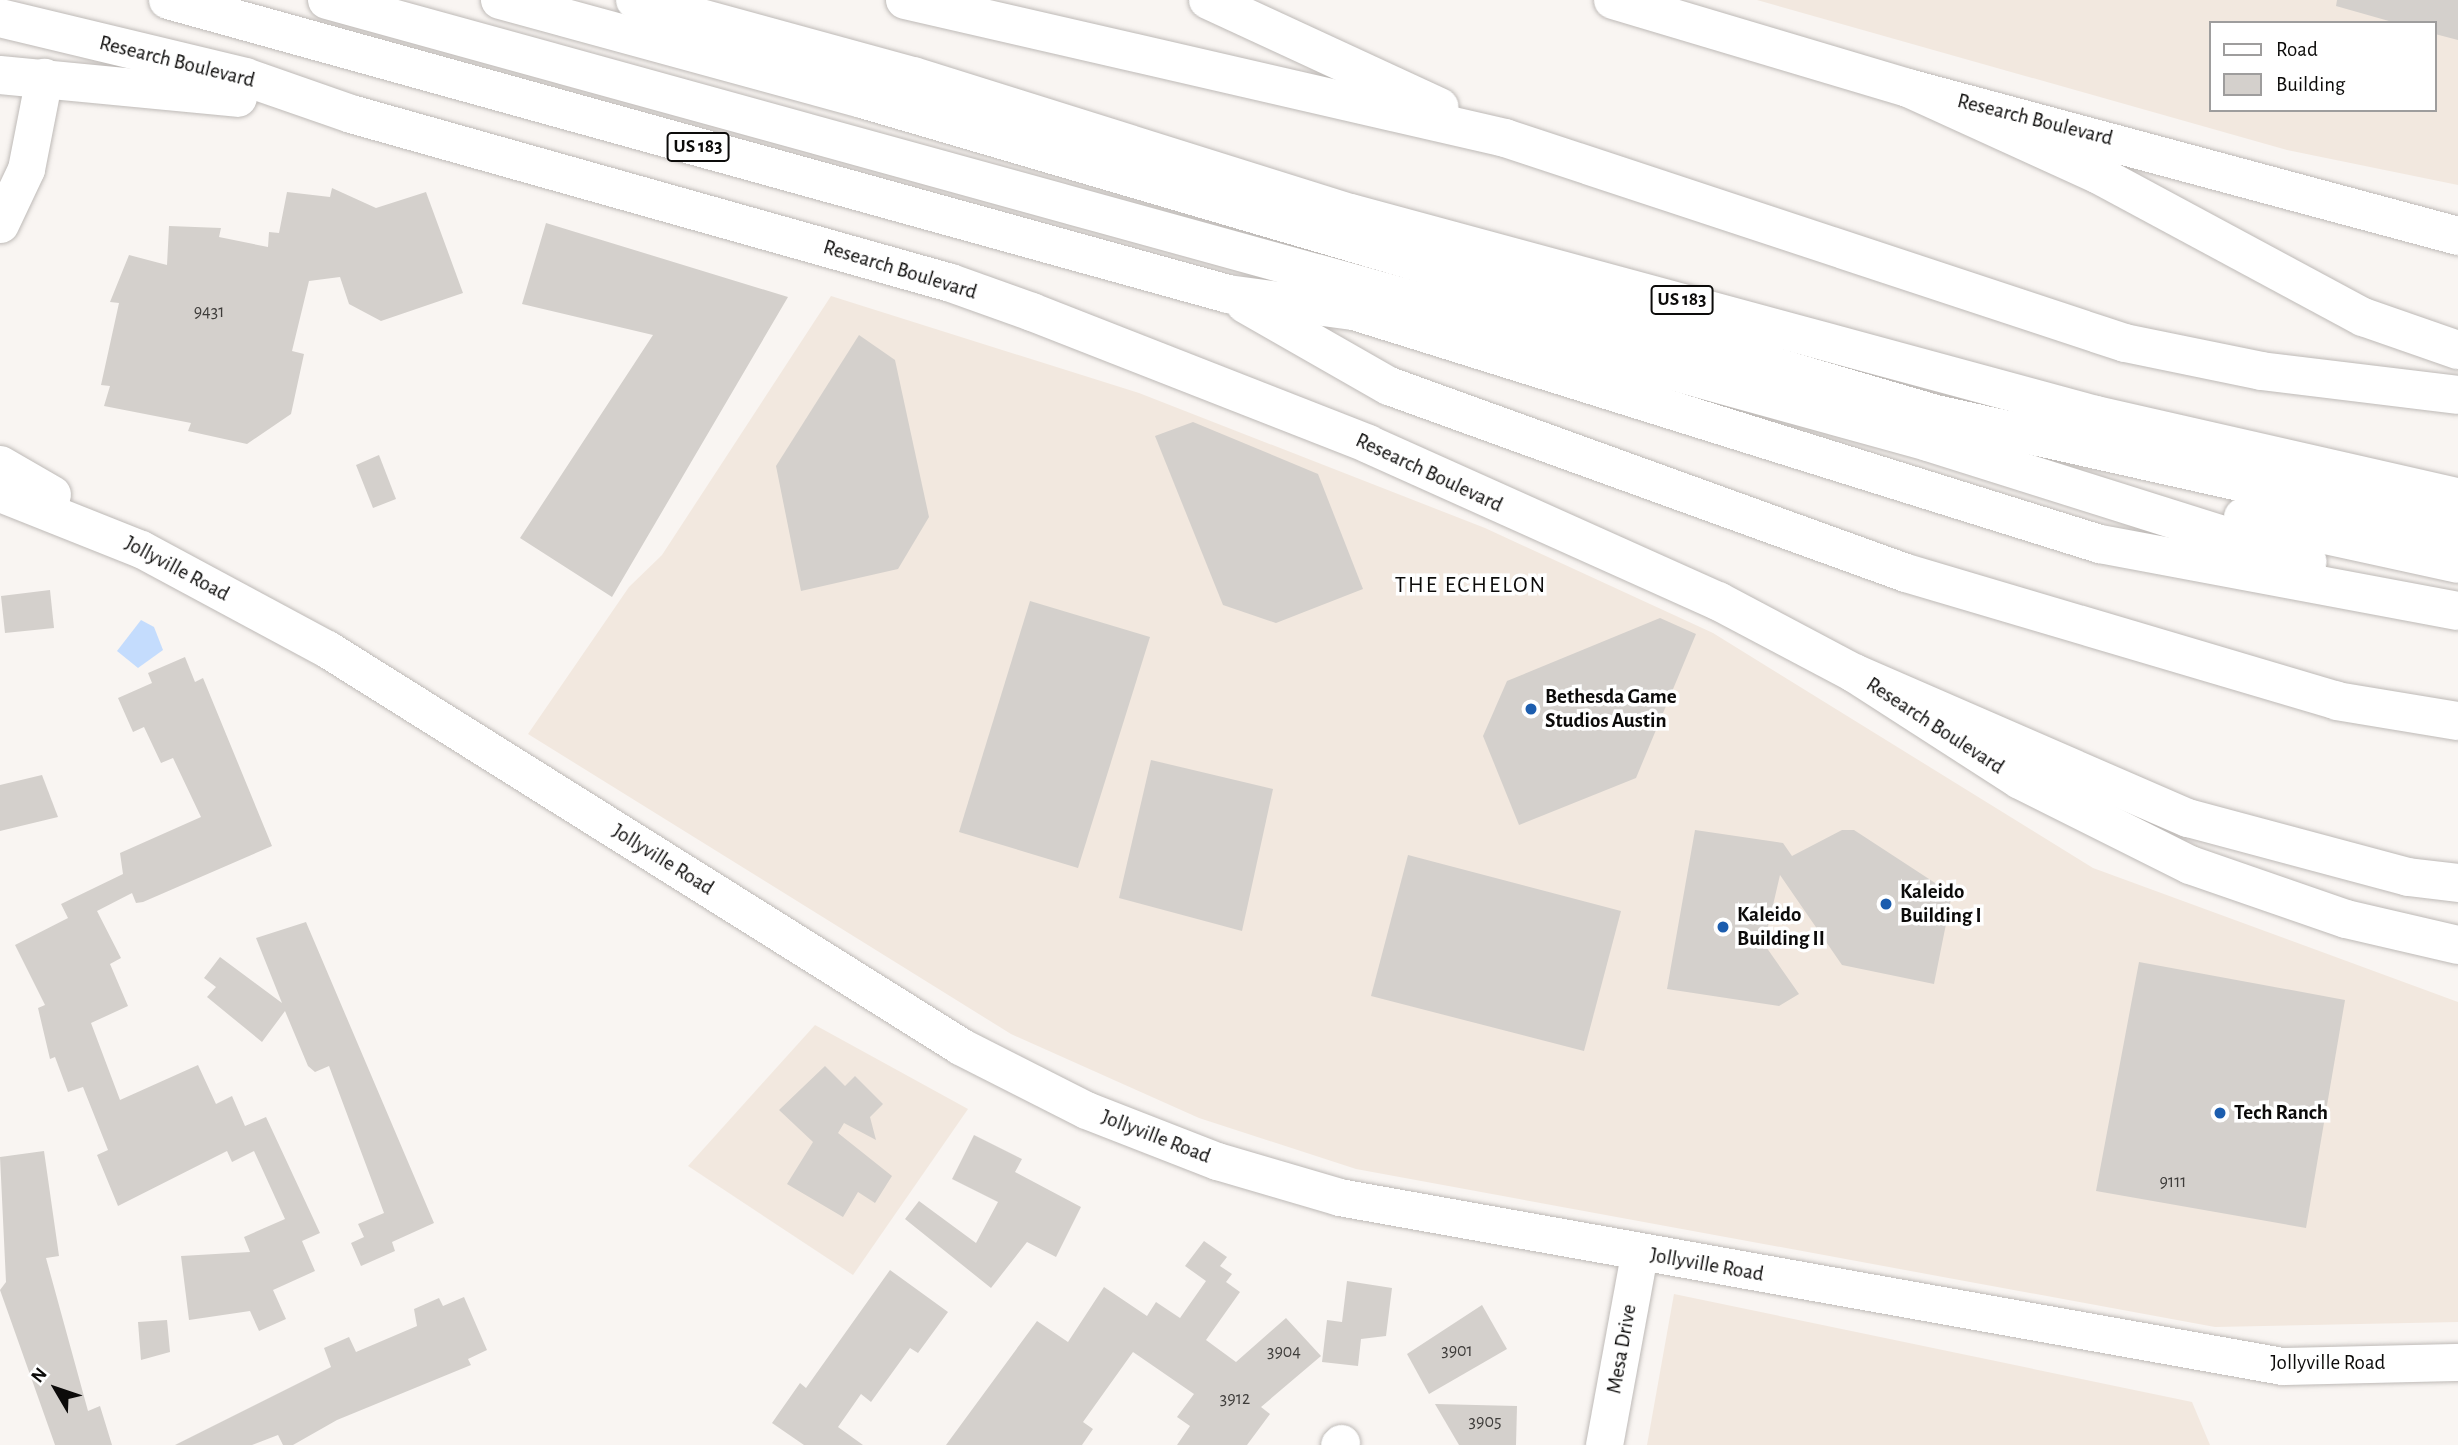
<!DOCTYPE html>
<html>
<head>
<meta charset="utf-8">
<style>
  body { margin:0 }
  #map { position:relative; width:2458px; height:1445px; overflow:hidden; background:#f9f5f2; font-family:"Alegreya Sans",sans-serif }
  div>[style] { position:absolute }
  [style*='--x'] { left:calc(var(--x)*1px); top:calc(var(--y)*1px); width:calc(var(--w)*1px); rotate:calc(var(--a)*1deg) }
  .built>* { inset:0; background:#f2e8df }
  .water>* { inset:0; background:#c4dcfd }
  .building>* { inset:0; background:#d4d0cc }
  .roads { filter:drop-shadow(0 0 2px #bebab7) drop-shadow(0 0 2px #bebab7) }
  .minor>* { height:37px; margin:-18.5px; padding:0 18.5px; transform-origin:18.5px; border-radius:18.5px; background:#fff }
  .major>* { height:38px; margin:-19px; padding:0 19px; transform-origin:19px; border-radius:19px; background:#fff }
  .highway>* { height:38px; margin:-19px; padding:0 19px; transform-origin:19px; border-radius:19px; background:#fff }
  .dots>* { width:19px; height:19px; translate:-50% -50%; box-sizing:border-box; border:4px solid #fff; border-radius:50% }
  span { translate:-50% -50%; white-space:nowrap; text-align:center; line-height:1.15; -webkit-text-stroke:7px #fff; paint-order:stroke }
  .number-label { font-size:18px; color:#3e3c3a }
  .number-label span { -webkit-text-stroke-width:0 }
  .shield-label span { padding:2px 5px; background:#fff; border:2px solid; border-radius:5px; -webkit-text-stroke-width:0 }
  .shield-label { font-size:19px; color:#0c0b0a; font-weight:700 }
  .street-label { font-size:21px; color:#0c0b0a }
  .poi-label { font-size:21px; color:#0c0b0a; font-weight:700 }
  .left { translate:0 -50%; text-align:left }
  .neighbourhood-label { font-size:23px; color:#0c0b0a; letter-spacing:2px }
  .legend { position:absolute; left:2209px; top:21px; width:228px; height:91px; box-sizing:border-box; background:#fff; border:2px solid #9e9d9d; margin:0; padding:9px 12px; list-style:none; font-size:21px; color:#0c0b0a }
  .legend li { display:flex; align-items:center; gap:14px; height:35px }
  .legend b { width:35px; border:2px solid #9e9d9d }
  .north { position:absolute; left:21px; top:1354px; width:70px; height:70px; -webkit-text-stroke:5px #fff; paint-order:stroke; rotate:309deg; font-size:19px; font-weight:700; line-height:28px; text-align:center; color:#0c0b0a }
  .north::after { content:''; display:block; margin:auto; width:24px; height:32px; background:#0c0b0a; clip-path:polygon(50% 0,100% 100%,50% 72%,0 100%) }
</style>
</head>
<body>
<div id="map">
  <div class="built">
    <div style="clip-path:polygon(evenodd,1757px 0,2458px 0,2458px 185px,2287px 150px,1757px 0,2211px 23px,2435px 23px,2435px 110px,2211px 110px,2211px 23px)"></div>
    <div style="clip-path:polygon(831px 296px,1139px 393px,1485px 528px,1713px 633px,2093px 868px,2458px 1002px,2458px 1322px,2215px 1327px,1356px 1169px,1199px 1118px,1011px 1034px,528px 734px,629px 587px,662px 555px)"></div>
    <div style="clip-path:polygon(815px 1025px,968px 1109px,853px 1275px,688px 1166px)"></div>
    <div style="clip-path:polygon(1674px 1294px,2192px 1402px,2210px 1445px,1647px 1445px)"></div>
  </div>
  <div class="water">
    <div style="clip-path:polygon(141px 620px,154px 627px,163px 650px,138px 668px,117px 651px)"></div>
  </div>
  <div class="building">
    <div style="clip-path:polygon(2337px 0,2458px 0,2458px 40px,2435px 34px,2435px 23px,2396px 23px,2336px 6px)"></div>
    <div style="clip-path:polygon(332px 188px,376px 208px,426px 192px,463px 293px,381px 321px,349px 304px,340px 277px,309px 281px,292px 351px,304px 354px,291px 414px,247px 444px,188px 431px,191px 423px,104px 406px,110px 386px,101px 385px,119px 303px,110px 302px,129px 255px,167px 265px,169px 226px,221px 228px,219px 237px,268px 247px,269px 232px,279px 233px,287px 192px,330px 197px)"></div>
    <div style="clip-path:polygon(546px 223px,788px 297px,612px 597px,520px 538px,653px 335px,522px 304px)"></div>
    <div style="clip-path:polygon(859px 335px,895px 360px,929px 517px,898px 569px,801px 591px,776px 466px)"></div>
    <div style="clip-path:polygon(1193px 422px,1318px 474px,1363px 589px,1276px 623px,1223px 605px,1155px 436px)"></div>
    <div style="clip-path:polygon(379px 455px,396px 499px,373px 508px,356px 465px)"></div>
    <div style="clip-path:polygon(50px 590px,54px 628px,5px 633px,1px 596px)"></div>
    <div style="clip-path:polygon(1030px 601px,1150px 637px,1078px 868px,959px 832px)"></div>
    <div style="clip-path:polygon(1660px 618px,1696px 634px,1636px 778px,1519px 825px,1483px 736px,1507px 681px)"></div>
    <div style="clip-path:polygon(185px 657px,195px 682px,203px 678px,272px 846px,143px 902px,136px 903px,132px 893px,97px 911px,121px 958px,110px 964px,128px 1006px,91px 1023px,120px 1100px,198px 1065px,216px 1104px,232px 1096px,245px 1126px,266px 1117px,320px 1233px,302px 1241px,315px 1271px,273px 1290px,286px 1319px,259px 1331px,250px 1311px,189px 1320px,181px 1256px,250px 1252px,244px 1237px,285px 1219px,254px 1151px,232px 1162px,227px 1151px,118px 1206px,97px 1155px,108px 1150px,83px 1087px,68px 1092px,55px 1057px,50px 1059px,38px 1008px,45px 1005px,15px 945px,68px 918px,61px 904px,123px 874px,120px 853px,201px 817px,173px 758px,161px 763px,144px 727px,133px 732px,118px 698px,152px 683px,148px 673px)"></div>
    <div style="clip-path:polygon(1151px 760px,1273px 789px,1242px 931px,1119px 898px)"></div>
    <div style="clip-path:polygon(42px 775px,58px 817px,0 831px,0 785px)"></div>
    <div style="clip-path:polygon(1695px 830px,1783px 843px,1792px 856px,1842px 830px,1854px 830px,1952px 894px,1934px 984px,1842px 965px,1780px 875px,1764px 944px,1799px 994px,1779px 1006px,1667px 989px)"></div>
    <div style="clip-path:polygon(1408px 855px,1621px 911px,1584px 1051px,1371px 996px)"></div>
    <div style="clip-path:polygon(306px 922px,434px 1223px,392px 1242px,395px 1251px,361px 1266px,351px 1243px,364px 1237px,358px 1224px,384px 1213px,329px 1066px,315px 1072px,308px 1066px,285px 1011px,262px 1042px,207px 997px,216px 987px,204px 978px,220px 957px,282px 1003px,256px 938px)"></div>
    <div style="clip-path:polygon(2139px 962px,2345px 1000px,2306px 1228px,2096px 1191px)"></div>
    <div style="clip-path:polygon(825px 1066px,845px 1086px,855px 1076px,883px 1104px,870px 1117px,876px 1140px,844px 1123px,838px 1133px,892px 1176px,875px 1203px,858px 1192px,843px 1217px,787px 1184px,813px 1142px,779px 1110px)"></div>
    <div style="clip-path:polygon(974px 1135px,1022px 1159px,1015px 1172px,1081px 1207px,1056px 1257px,1027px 1242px,991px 1288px,905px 1219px,919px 1201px,976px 1243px,998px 1202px,952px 1179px)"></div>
    <div style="clip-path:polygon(44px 1151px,59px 1256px,46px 1258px,88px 1411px,100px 1406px,112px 1445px,55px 1445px,0 1290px,6px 1282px,0 1157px)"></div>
    <div style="clip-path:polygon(1204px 1241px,1227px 1257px,1220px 1266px,1232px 1274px,1226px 1282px,1240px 1292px,1206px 1340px,1236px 1362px,1286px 1318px,1321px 1356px,1261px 1407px,1270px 1414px,1247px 1445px,1177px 1445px,1190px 1426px,1177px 1417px,1194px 1394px,1133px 1352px,1083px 1422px,1093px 1429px,1082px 1445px,946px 1445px,1037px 1321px,1068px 1342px,1104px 1287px,1147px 1316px,1156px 1302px,1180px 1318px,1206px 1281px,1185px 1266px)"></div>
    <div style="clip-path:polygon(890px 1270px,948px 1312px,918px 1353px,910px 1348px,871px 1402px,861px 1394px,838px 1427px,863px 1445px,804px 1445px,772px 1423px,800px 1383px,806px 1388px)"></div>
    <div style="clip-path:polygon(1347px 1281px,1392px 1288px,1386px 1336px,1361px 1339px,1358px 1366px,1322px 1362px,1327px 1320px,1342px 1322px)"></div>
    <div style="clip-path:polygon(464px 1297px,487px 1350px,468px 1359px,471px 1365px,337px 1420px,293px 1445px,283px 1445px,278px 1435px,252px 1445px,175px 1445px,331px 1367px,324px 1348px,349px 1337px,356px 1352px,417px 1326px,414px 1309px,439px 1298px,443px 1306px)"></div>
    <div style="clip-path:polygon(1482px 1305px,1507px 1349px,1429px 1394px,1407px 1354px)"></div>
    <div style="clip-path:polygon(167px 1320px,170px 1352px,141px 1360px,138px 1322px)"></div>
    <div style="clip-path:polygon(1435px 1404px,1517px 1406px,1516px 1445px,1459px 1445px)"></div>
  </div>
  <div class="roads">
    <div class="minor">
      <div style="--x:0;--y:224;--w:61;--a:-64.7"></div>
      <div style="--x:26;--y:169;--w:94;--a:-78.9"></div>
      <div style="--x:0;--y:464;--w:60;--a:30"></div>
      <div style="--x:0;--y:493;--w:152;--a:21.7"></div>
      <div style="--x:141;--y:549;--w:211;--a:28.3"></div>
      <div style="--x:327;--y:649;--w:747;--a:32.09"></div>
      <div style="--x:960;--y:1046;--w:141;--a:26.9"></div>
      <div style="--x:1086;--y:1110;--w:141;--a:21.3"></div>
      <div style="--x:1217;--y:1161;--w:127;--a:16.4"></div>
      <div style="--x:1339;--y:1197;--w:958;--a:10.16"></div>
      <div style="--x:2282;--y:1366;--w:176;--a:-1.3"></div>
      <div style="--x:1339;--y:1445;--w:3;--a:-45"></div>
      <div style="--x:1604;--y:1445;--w:194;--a:-79.6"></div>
    </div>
    <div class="major">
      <div style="--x:1613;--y:0;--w:308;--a:16.6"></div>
      <div style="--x:1908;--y:88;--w:570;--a:15.06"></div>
      <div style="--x:0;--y:18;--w:252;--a:13.5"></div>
      <div style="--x:245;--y:77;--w:112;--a:19.2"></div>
      <div style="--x:351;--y:114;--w:623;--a:15.73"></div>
      <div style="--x:951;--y:283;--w:86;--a:19.7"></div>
      <div style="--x:1032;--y:312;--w:361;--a:21.4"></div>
      <div style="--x:1368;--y:444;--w:384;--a:24.2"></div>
      <div style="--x:1718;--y:601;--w:154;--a:27.9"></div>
      <div style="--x:1854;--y:673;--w:197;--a:32.8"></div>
      <div style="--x:2020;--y:780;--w:190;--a:26.6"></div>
      <div style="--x:2190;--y:865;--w:165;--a:19.1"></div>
      <div style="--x:2346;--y:919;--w:115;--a:13.1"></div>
      <div style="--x:0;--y:75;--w:239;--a:5.5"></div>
    </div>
    <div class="highway">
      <div style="--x:168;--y:0;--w:1100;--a:15.5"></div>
      <div style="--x:1228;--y:294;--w:127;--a:7.7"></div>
      <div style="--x:1354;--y:311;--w:782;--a:17.35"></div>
      <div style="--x:2100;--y:544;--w:364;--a:10.6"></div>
      <div style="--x:327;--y:0;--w:1661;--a:15.43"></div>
      <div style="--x:1928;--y:442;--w:398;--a:17.5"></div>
      <div style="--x:500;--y:0;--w:375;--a:15.3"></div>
      <div style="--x:862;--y:99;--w:1119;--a:16.35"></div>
      <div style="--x:1936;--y:414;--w:535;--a:12.63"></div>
      <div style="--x:635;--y:0;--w:288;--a:15.3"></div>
      <div style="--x:913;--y:76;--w:459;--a:17.4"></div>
      <div style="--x:1351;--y:213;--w:772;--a:15.17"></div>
      <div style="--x:2096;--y:415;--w:371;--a:12.8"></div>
      <div style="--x:905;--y:0;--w:616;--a:12.95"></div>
      <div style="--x:1505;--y:138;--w:653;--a:18.3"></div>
      <div style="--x:2125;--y:343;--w:139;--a:11.6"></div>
      <div style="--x:2261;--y:371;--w:198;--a:6.9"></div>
      <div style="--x:1208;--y:0;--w:255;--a:24.8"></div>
      <div style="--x:1908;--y:88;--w:210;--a:24.5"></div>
      <div style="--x:2099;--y:175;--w:300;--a:28.3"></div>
      <div style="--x:2363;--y:317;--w:101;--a:19.2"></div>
      <div style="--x:1245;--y:304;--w:166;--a:29.7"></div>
      <div style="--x:1389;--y:386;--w:550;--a:19.89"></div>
      <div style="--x:1906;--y:573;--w:450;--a:16.5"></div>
      <div style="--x:2337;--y:701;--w:123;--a:9.4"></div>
      <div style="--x:2243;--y:517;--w:220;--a:12.3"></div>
      <div style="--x:1854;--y:673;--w:364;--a:23.5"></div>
      <div style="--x:2188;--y:818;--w:228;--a:15"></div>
      <div style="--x:2408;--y:877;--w:50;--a:6.8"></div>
    </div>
  </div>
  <div class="dots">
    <div style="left:1531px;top:709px;background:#1c5dae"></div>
    <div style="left:1886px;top:904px;background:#1c5dae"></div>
    <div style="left:1723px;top:927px;background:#1c5dae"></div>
    <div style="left:2220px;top:1113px;background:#1c5dae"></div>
  </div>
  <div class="number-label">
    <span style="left:209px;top:312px">9431</span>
    <span style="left:2173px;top:1182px">9111</span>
    <span style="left:1457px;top:1351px">3901</span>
    <span style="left:1284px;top:1352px">3904</span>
    <span style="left:1235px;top:1399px">3912</span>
    <span style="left:1485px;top:1422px">3905</span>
  </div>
  <div class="shield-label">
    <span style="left:698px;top:147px">US 183</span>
    <span style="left:1682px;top:300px">US 183</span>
  </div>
  <div class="street-label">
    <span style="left:177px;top:62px;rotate:14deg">Research Boulevard</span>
    <span style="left:2035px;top:120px;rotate:14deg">Research Boulevard</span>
    <span style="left:900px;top:270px;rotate:17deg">Research Boulevard</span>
    <span style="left:1429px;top:473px;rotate:25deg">Research Boulevard</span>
    <span style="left:177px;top:569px;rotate:28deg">Jollyville Road</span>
    <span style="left:1935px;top:726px;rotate:33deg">Research Boulevard</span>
    <span style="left:663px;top:860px;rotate:32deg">Jollyville Road</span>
    <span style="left:1156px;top:1137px;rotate:21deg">Jollyville Road</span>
    <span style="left:1707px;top:1265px;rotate:10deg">Jollyville Road</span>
    <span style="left:1622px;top:1349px;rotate:-80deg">Mesa Drive</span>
    <span style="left:2328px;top:1363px">Jollyville Road</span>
  </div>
  <div class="poi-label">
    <span class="left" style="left:1545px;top:709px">Bethesda Game<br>Studios Austin</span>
    <span class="left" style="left:1900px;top:904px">Kaleido<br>Building I</span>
    <span class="left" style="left:1737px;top:927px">Kaleido<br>Building II</span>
    <span class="left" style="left:2234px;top:1113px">Tech Ranch</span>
  </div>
  <div class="neighbourhood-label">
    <span style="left:1471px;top:586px">THE ECHELON</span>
  </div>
  <ul class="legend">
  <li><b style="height:9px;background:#fff"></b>Road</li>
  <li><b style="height:19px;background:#d4d0cc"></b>Building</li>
  </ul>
  <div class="north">N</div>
</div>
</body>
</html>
